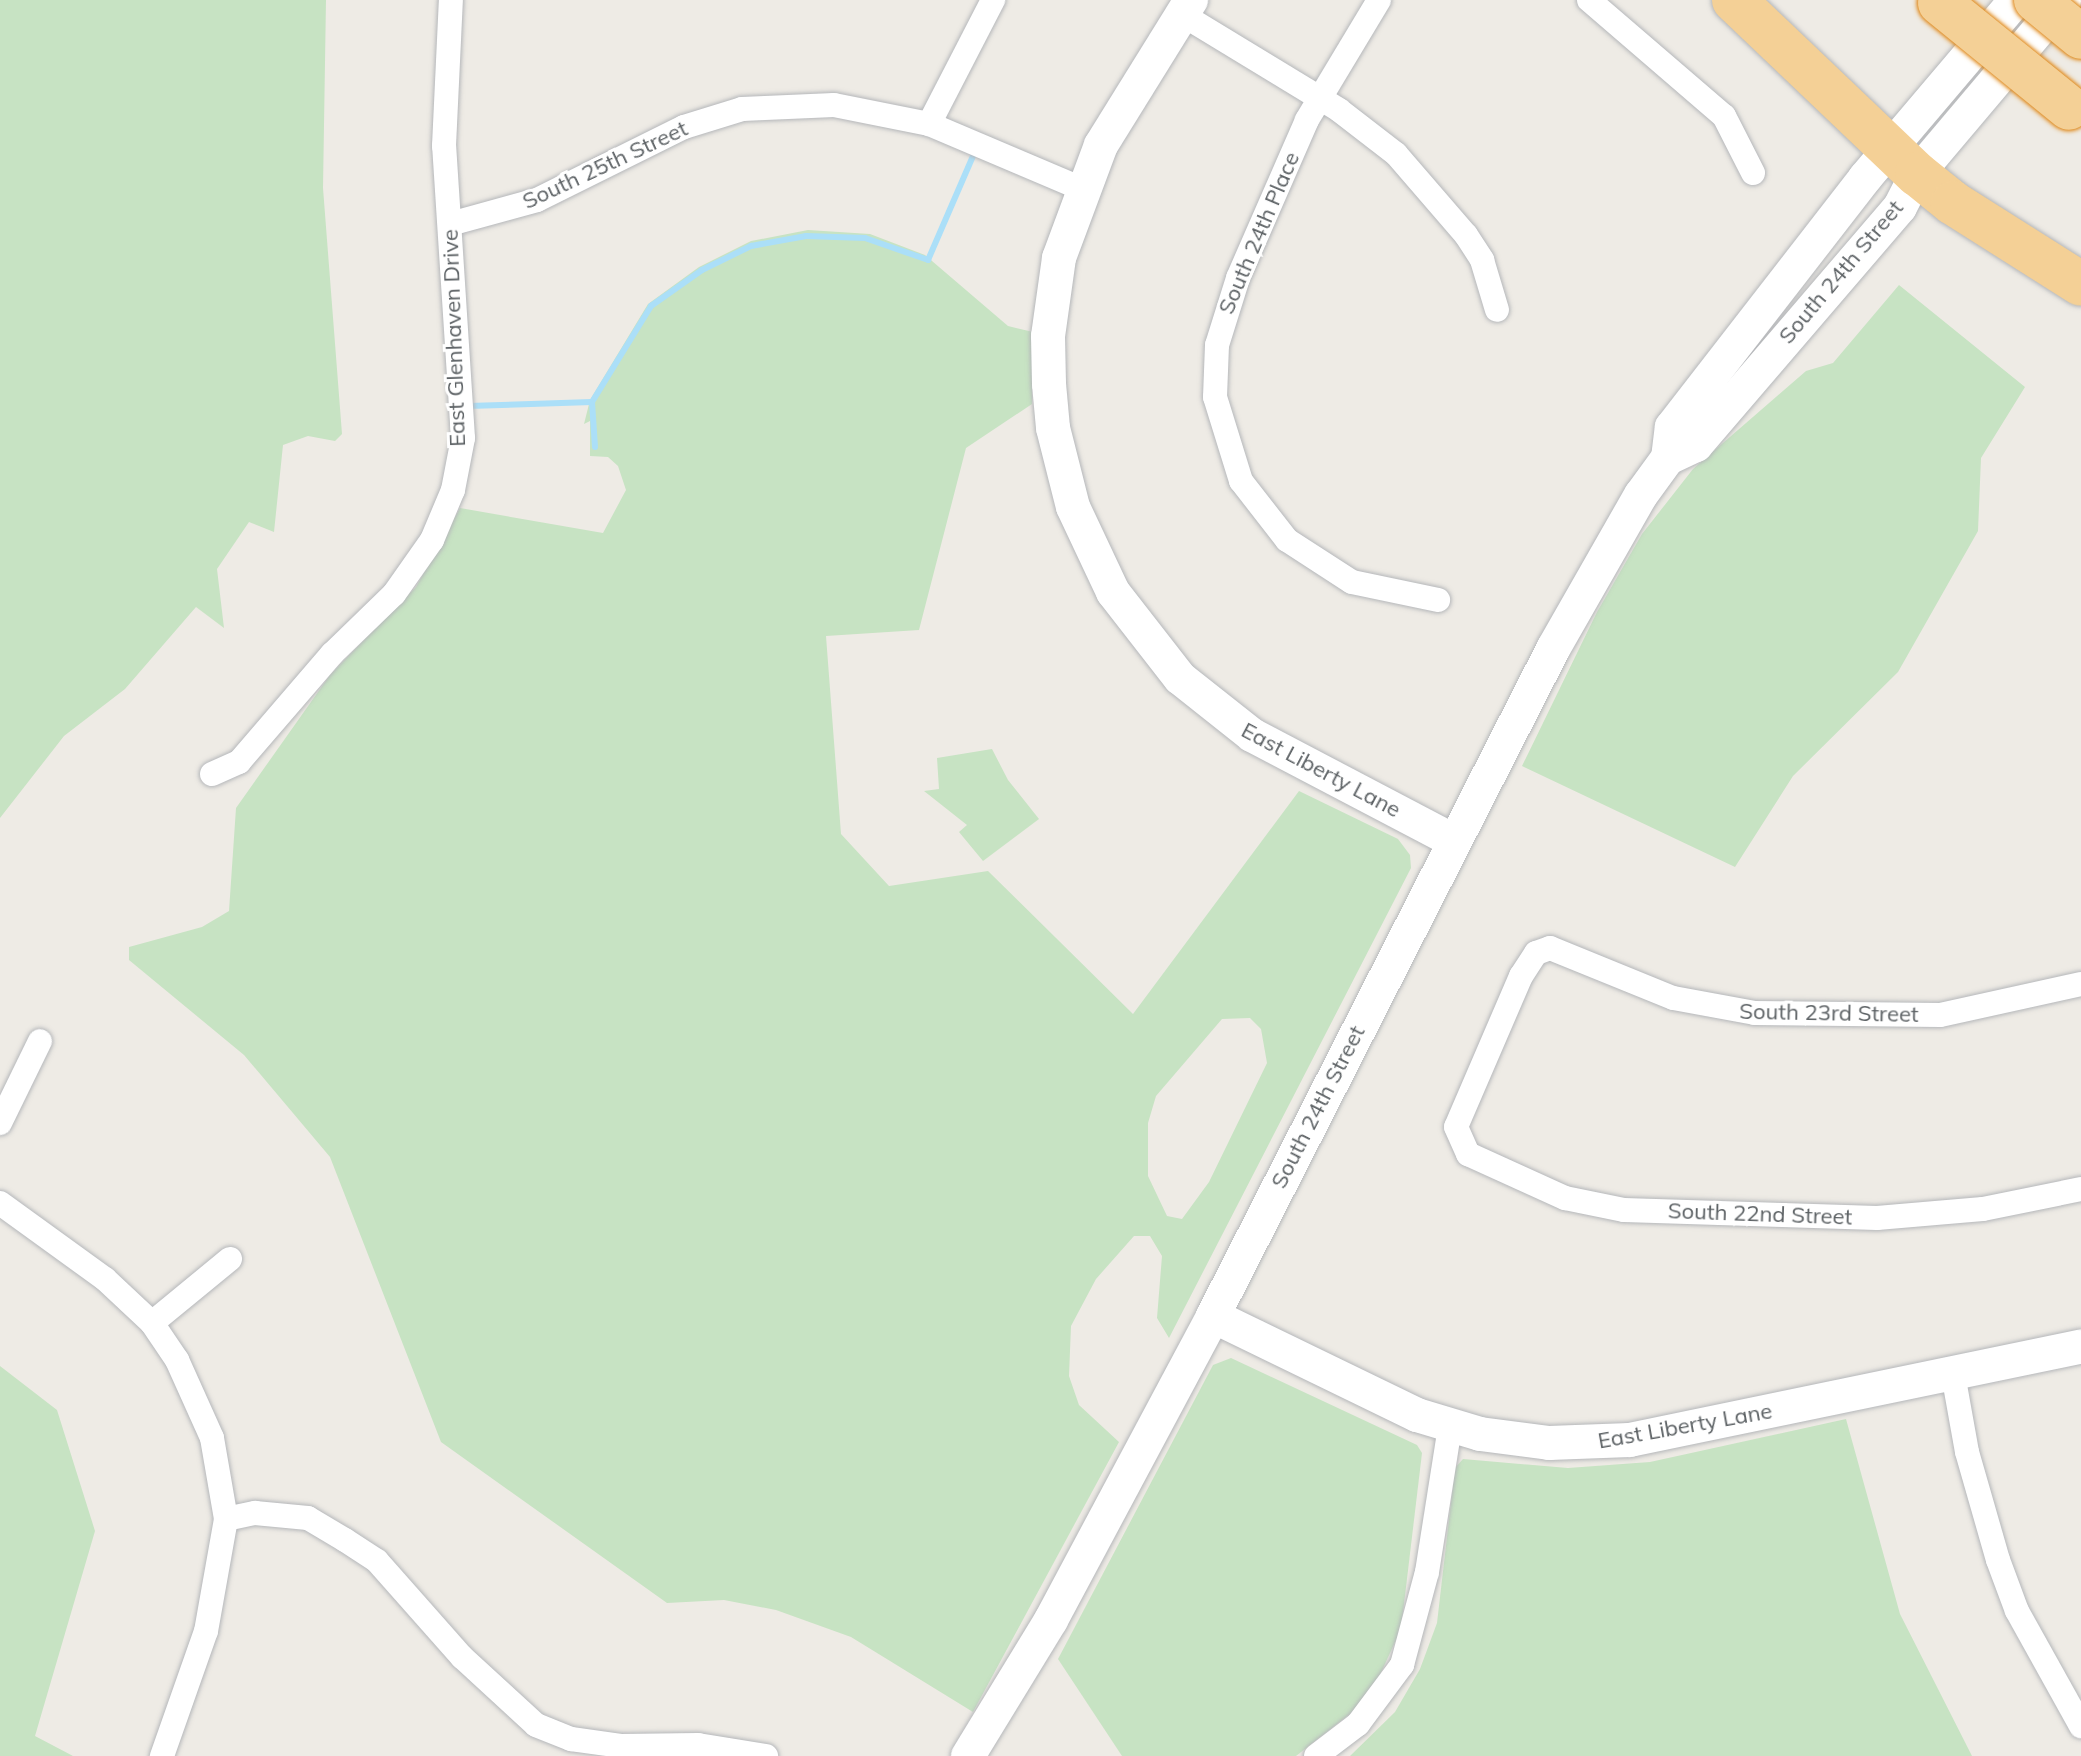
<!DOCTYPE html>
<html>
<head>
<meta charset="utf-8">
<style>
  body { margin:0 }
  #map { position:relative; width:2081px; height:1756px; overflow:hidden; background:#eeebe5; font-family:Mulish,sans-serif }
  div>[style] { position:absolute }
  [style*='--x'] { left:calc(var(--x)*1px); top:calc(var(--y)*1px); width:calc(var(--w)*1px); rotate:calc(var(--a)*1deg) }
  .green>* { inset:0; background:#c7e3c3 }
  .stream>* { height:6px; margin:-3px; padding:0 3px; transform-origin:3px; border-radius:3px; background:#abdff8 }
  .roads { filter:drop-shadow(0 0 2px #b5b7ba) drop-shadow(0 0 2px #b5b7ba) }
  .street>* { height:24px; margin:-12px; padding:0 12px; transform-origin:12px; border-radius:12px; background:#fff }
  .secondary>* { height:34px; margin:-17px; padding:0 17px; transform-origin:17px; border-radius:17px; background:#fff }
  .highway>* { height:44px; margin:-22px; padding:0 22px; transform-origin:22px; border-radius:22px; background:#f4d096 }
  .bridges { filter:drop-shadow(0 0 2px #df8614) drop-shadow(0 0 2px #df8614) }
  .highway-bridge>* { height:44px; margin:-22px; padding:0 22px; transform-origin:22px; border-radius:22px; background:#f4d096 }
  span { translate:-50% -50%; white-space:nowrap; text-align:center; line-height:1.15; -webkit-text-stroke:6px #fff; paint-order:stroke }
  .street-label { font-size:22px; color:#5c6164 }
</style>
</head>
<body>
<div id="map">
  <div class="green">
    <div style="clip-path:polygon(0 0,326px 0,323px 188px,342px 434px,335px 441px,308px 436px,283px 445px,274px 532px,249px 522px,217px 569px,224px 628px,196px 607px,125px 689px,64px 736px,0 818px)"></div>
    <div style="clip-path:polygon(evenodd,808px 230px,870px 234px,925px 255px,1008px 326px,1033px 332px,1032px 404px,966px 448px,919px 630px,826px 636px,841px 834px,889px 886px,988px 871px,1133px 1014px,1299px 791px,1398px 839px,1410px 855px,1411px 868px,1169px 1338px,1157px 1318px,1162px 1256px,1150px 1236px,1134px 1236px,1096px 1279px,1071px 1326px,1069px 1376px,1079px 1405px,1119px 1442px,973px 1712px,851px 1637px,776px 1610px,724px 1600px,667px 1603px,441px 1442px,330px 1157px,244px 1055px,129px 960px,129px 947px,202px 927px,229px 911px,236px 808px,330px 675px,416px 587px,460px 508px,603px 533px,626px 490px,618px 466px,608px 457px,590px 456px,590px 421px,584px 424px,590px 400px,648px 304px,699px 267px,751px 241px,808px 230px,1250px 1018px,1261px 1029px,1267px 1063px,1209px 1182px,1182px 1219px,1167px 1216px,1148px 1176px,1148px 1123px,1156px 1096px,1222px 1019px,1250px 1018px)"></div>
    <div style="clip-path:polygon(1899px 285px,2025px 387px,1981px 458px,1978px 531px,1898px 672px,1793px 776px,1735px 867px,1522px 766px,1597px 612px,1642px 534px,1693px 469px,1806px 371px,1833px 363px)"></div>
    <div style="clip-path:polygon(992px 749px,1008px 780px,1039px 819px,983px 861px,959px 832px,967px 825px,924px 791px,939px 789px,937px 758px)"></div>
    <div style="clip-path:polygon(1231px 1358px,1417px 1445px,1422px 1453px,1401px 1629px,1379px 1677px,1351px 1713px,1296px 1756px,1122px 1756px,1058px 1659px,1213px 1365px)"></div>
    <div style="clip-path:polygon(0 1366px,57px 1410px,95px 1531px,35px 1736px,73px 1756px,0 1756px)"></div>
    <div style="clip-path:polygon(1846px 1419px,1900px 1614px,1972px 1756px,1350px 1756px,1395px 1712px,1420px 1669px,1437px 1623px,1455px 1468px,1463px 1459px,1568px 1468px,1650px 1462px)"></div>
  </div>
  <div class="stream">
    <div style="--x:592;--y:402;--w:45;--a:86.2"></div>
    <div style="--x:468;--y:406;--w:124;--a:-1.8"></div>
    <div style="--x:592;--y:402;--w:113;--a:-58.4"></div>
    <div style="--x:651;--y:306;--w:62;--a:-35.2"></div>
    <div style="--x:702;--y:270;--w:55;--a:-26.1"></div>
    <div style="--x:751;--y:246;--w:56;--a:-10.3"></div>
    <div style="--x:806;--y:236;--w:59;--a:1.9"></div>
    <div style="--x:865;--y:238;--w:67;--a:19.2"></div>
    <div style="--x:928;--y:260;--w:121;--a:-66.6"></div>
  </div>
  <div class="roads">
    <div class="street">
      <div style="--x:1379;--y:0;--w:140;--a:121"></div>
      <div style="--x:1307;--y:120;--w:172;--a:113.6"></div>
      <div style="--x:1238;--y:278;--w:70;--a:107.4"></div>
      <div style="--x:1217;--y:345;--w:52;--a:92.2"></div>
      <div style="--x:1215;--y:397;--w:88;--a:72.8"></div>
      <div style="--x:1241;--y:481;--w:75;--a:52.1"></div>
      <div style="--x:1287;--y:540;--w:77;--a:32.9"></div>
      <div style="--x:1352;--y:582;--w:88;--a:11.8"></div>
      <div style="--x:1589;--y:0;--w:178;--a:40.7"></div>
      <div style="--x:1724;--y:116;--w:64;--a:63"></div>
      <div style="--x:1183;--y:15;--w:183;--a:31.3"></div>
      <div style="--x:1339;--y:110;--w:72;--a:37.7"></div>
      <div style="--x:1396;--y:154;--w:107;--a:49.2"></div>
      <div style="--x:1466;--y:235;--w:30;--a:57"></div>
      <div style="--x:1482;--y:260;--w:52;--a:73.3"></div>
      <div style="--x:929;--y:124;--w:140;--a:-62.7"></div>
      <div style="--x:450;--y:224;--w:90;--a:-15.4"></div>
      <div style="--x:537;--y:200;--w:164;--a:-26.4"></div>
      <div style="--x:684;--y:127;--w:61;--a:-17.2"></div>
      <div style="--x:742;--y:109;--w:92;--a:-2.5"></div>
      <div style="--x:834;--y:105;--w:97;--a:11.3"></div>
      <div style="--x:929;--y:124;--w:166;--a:23"></div>
      <div style="--x:212;--y:774;--w:30;--a:-24"></div>
      <div style="--x:239;--y:762;--w:143;--a:-49.3"></div>
      <div style="--x:332;--y:654;--w:86;--a:-44.1"></div>
      <div style="--x:394;--y:594;--w:66;--a:-54.9"></div>
      <div style="--x:432;--y:540;--w:54;--a:-67.2"></div>
      <div style="--x:453;--y:490;--w:53;--a:-79.1"></div>
      <div style="--x:463;--y:438;--w:293;--a:-93.7"></div>
      <div style="--x:444;--y:146;--w:146;--a:-87.3"></div>
      <div style="--x:2081;--y:984;--w:144;--a:167.6"></div>
      <div style="--x:1940;--y:1015;--w:185;--a:-179.4"></div>
      <div style="--x:1755;--y:1013;--w:83;--a:-169.6"></div>
      <div style="--x:1673;--y:998;--w:133;--a:-157.9"></div>
      <div style="--x:1550;--y:948;--w:15;--a:160"></div>
      <div style="--x:1536;--y:953;--w:27;--a:123"></div>
      <div style="--x:1521;--y:976;--w:164;--a:113.3"></div>
      <div style="--x:1456;--y:1127;--w:30;--a:66"></div>
      <div style="--x:1468;--y:1154;--w:107;--a:24.4"></div>
      <div style="--x:1565;--y:1198;--w:60;--a:11.5"></div>
      <div style="--x:1624;--y:1210;--w:253;--a:1.8"></div>
      <div style="--x:1877;--y:1218;--w:106;--a:-4.9"></div>
      <div style="--x:1983;--y:1209;--w:100;--a:-11.5"></div>
      <div style="--x:0;--y:1123;--w:91;--a:-64"></div>
      <div style="--x:0;--y:1203;--w:130;--a:35.9"></div>
      <div style="--x:105;--y:1279;--w:64;--a:43.1"></div>
      <div style="--x:152;--y:1323;--w:45;--a:56"></div>
      <div style="--x:177;--y:1360;--w:85;--a:65.8"></div>
      <div style="--x:212;--y:1438;--w:82;--a:80.2"></div>
      <div style="--x:226;--y:1519;--w:114;--a:100.1"></div>
      <div style="--x:206;--y:1631;--w:133;--a:109.4"></div>
      <div style="--x:152;--y:1323;--w:101;--a:-39.4"></div>
      <div style="--x:1953;--y:1374;--w:79;--a:79.8"></div>
      <div style="--x:1967;--y:1452;--w:112;--a:74"></div>
      <div style="--x:1998;--y:1560;--w:54;--a:69.6"></div>
      <div style="--x:2017;--y:1611;--w:132;--a:60.9"></div>
      <div style="--x:226;--y:1519;--w:30;--a:-12"></div>
      <div style="--x:255;--y:1513;--w:53;--a:5.4"></div>
      <div style="--x:308;--y:1518;--w:43;--a:30.7"></div>
      <div style="--x:345;--y:1540;--w:38;--a:33"></div>
      <div style="--x:377;--y:1561;--w:128;--a:48.5"></div>
      <div style="--x:462;--y:1657;--w:100;--a:42.6"></div>
      <div style="--x:536;--y:1725;--w:38;--a:22"></div>
      <div style="--x:571;--y:1739;--w:50;--a:8"></div>
      <div style="--x:621;--y:1746;--w:77;--a:-0.7"></div>
      <div style="--x:698;--y:1745;--w:69;--a:9.2"></div>
      <div style="--x:1316;--y:1756;--w:53;--a:-37.3"></div>
      <div style="--x:1358;--y:1724;--w:74;--a:-53.3"></div>
      <div style="--x:1402;--y:1665;--w:96;--a:-75"></div>
      <div style="--x:1427;--y:1572;--w:147;--a:-81"></div>
    </div>
    <div class="secondary">
      <div style="--x:1191;--y:0;--w:171;--a:121.8"></div>
      <div style="--x:1101;--y:145;--w:121;--a:110.4"></div>
      <div style="--x:1059;--y:258;--w:79;--a:98"></div>
      <div style="--x:1048;--y:336;--w:48;--a:88.8"></div>
      <div style="--x:1049;--y:384;--w:44;--a:84.8"></div>
      <div style="--x:1053;--y:428;--w:81;--a:75.8"></div>
      <div style="--x:1073;--y:507;--w:94;--a:64.8"></div>
      <div style="--x:1113;--y:592;--w:109;--a:52.1"></div>
      <div style="--x:1180;--y:678;--w:92;--a:38.4"></div>
      <div style="--x:1252;--y:735;--w:226;--a:27.7"></div>
      <div style="--x:1668;--y:458;--w:31;--a:-25"></div>
      <div style="--x:1696;--y:445;--w:313;--a:-49.4"></div>
      <div style="--x:1900;--y:207;--w:37;--a:-63"></div>
      <div style="--x:1917;--y:174;--w:228;--a:-49.8"></div>
      <div style="--x:1213;--y:1316;--w:227;--a:25.9"></div>
      <div style="--x:1417;--y:1415;--w:66;--a:16.8"></div>
      <div style="--x:1480;--y:1434;--w:70;--a:7.4"></div>
      <div style="--x:1549;--y:1443;--w:81;--a:-2.1"></div>
      <div style="--x:1630;--y:1440;--w:460;--a:-11.7"></div>
      <div style="--x:968;--y:1756;--w:159;--a:-58.6"></div>
      <div style="--x:1051;--y:1620;--w:344;--a:-61.9"></div>
      <div style="--x:1213;--y:1316;--w:749;--a:-62.99"></div>
      <div style="--x:1553;--y:649;--w:177;--a:-60.3"></div>
      <div style="--x:1641;--y:495;--w:46;--a:-53.9"></div>
      <div style="--x:1668;--y:458;--w:31;--a:-83"></div>
      <div style="--x:1672;--y:427;--w:315;--a:-52.2"></div>
      <div style="--x:1865;--y:178;--w:233;--a:-49.7"></div>
    </div>
    <div class="highway">
      <div style="--x:1734;--y:0;--w:253;--a:43.6"></div>
      <div style="--x:1917;--y:174;--w:46;--a:38.9"></div>
      <div style="--x:1953;--y:203;--w:151;--a:32.3"></div>
    </div>
  </div>
  <div class="bridges">
    <div class="highway-bridge">
      <div style="--x:2036;--y:0;--w:58;--a:39.4"></div>
      <div style="--x:1940;--y:3;--w:166;--a:39.1"></div>
    </div>
  </div>
  <div class="street-label">
    <span style="left:605px;top:165px;rotate:-25deg">South 25th Street</span>
    <span style="left:1259px;top:233px;rotate:-67deg">South 24th Place</span>
    <span style="left:1841px;top:272px;rotate:-50deg">South 24th Street</span>
    <span style="left:454px;top:338px;rotate:-92deg">East Glenhaven Drive</span>
    <span style="left:1321px;top:770px;rotate:28deg">East Liberty Lane</span>
    <span style="left:1829px;top:1013px;rotate:1deg">South 23rd Street</span>
    <span style="left:1318px;top:1107px;rotate:-63deg">South 24th Street</span>
    <span style="left:1760px;top:1214px;rotate:2deg">South 22nd Street</span>
    <span style="left:1685px;top:1426px;rotate:-10deg">East Liberty Lane</span>
  </div>
</div>
</body>
</html>
